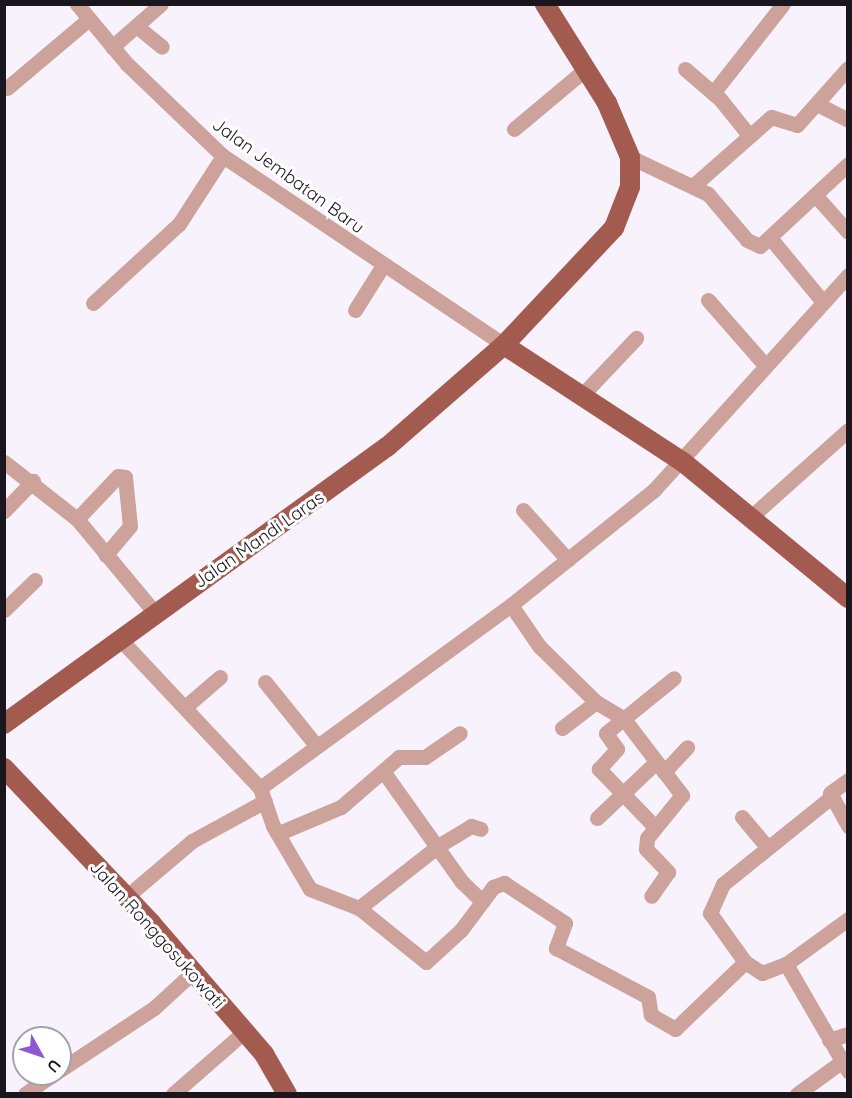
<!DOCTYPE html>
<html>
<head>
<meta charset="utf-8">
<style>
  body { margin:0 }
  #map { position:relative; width:852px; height:1098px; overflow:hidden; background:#f8f2fd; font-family:Quicksand,sans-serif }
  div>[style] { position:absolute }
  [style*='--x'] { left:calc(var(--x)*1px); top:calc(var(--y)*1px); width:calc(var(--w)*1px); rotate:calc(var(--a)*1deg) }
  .minor>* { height:15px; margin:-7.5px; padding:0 7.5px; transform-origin:7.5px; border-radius:7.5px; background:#cca29a }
  .major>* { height:20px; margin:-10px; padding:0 10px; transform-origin:10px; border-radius:10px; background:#a35b4f }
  span { translate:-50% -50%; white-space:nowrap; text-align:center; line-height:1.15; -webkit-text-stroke:6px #fff; paint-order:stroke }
  .street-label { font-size:18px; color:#1a161d }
  .frame { position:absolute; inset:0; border:6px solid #1a161d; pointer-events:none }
  .north { position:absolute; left:12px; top:1026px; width:60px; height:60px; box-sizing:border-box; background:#fff; border:2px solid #a3a2a5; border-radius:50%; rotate:130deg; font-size:16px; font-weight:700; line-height:24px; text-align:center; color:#1a161d }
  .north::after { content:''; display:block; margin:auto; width:21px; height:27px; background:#8c59d2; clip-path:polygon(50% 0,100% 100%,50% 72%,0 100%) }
</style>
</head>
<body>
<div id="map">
  <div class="minor">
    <div style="--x:77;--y:4;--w:78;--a:50.2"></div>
    <div style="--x:127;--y:64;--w:133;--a:43.8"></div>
    <div style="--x:223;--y:156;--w:339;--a:33.9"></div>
    <div style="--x:140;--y:29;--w:28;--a:39"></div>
    <div style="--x:112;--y:47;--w:65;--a:-41.3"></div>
    <div style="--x:685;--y:69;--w:46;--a:40.6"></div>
    <div style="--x:720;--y:99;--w:45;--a:51.3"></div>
    <div style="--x:7;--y:88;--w:107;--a:-40.1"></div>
    <div style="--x:713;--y:93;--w:113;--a:-51.8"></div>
    <div style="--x:817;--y:104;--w:35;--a:27"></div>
    <div style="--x:514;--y:129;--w:95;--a:-39.9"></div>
    <div style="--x:630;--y:157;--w:86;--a:25.4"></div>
    <div style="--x:708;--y:194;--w:60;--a:49.7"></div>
    <div style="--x:747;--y:240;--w:14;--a:25"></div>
    <div style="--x:760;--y:246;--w:120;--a:-43"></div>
    <div style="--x:694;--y:185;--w:103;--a:-41.4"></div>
    <div style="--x:771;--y:117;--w:27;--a:17"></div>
    <div style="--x:797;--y:125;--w:76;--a:-48.2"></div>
    <div style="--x:816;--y:196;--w:48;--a:48.4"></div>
    <div style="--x:772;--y:240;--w:80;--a:50.6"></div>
    <div style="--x:708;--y:300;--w:86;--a:48.8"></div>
    <div style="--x:93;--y:303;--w:117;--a:-42.6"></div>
    <div style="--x:179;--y:224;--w:81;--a:-57.1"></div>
    <div style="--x:355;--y:310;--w:51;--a:-57.9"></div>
    <div style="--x:584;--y:393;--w:76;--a:-46.6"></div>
    <div style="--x:4;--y:462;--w:93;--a:38"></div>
    <div style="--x:77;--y:519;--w:122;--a:50.3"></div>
    <div style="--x:523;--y:510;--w:67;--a:48"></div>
    <div style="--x:4;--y:511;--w:42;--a:-46"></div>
    <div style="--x:753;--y:515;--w:127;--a:-41.8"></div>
    <div style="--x:77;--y:519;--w:59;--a:-46.4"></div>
    <div style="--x:118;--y:476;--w:7;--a:8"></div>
    <div style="--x:125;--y:477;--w:49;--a:84.2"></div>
    <div style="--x:130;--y:526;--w:38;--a:130"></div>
    <div style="--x:511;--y:605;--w:50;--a:55.7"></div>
    <div style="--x:539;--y:646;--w:80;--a:44.5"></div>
    <div style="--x:596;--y:702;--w:33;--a:31"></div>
    <div style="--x:624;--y:719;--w:96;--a:52.7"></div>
    <div style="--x:682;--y:795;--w:55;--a:129.1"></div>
    <div style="--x:647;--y:838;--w:11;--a:95"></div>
    <div style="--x:646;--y:849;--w:32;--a:46"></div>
    <div style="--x:668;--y:872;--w:29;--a:125"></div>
    <div style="--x:4;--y:610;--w:43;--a:-44.1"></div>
    <div style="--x:119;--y:638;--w:206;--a:46.8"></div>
    <div style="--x:260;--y:788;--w:311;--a:-36.1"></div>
    <div style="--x:511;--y:605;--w:184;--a:-38.8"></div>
    <div style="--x:654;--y:490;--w:290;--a:-47.9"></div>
    <div style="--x:265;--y:682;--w:80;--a:51.1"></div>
    <div style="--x:185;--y:707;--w:46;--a:-40.6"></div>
    <div style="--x:562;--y:728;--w:43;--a:-37.4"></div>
    <div style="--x:383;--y:771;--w:136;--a:54.6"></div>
    <div style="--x:462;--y:882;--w:28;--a:44"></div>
    <div style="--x:664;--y:772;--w:34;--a:-47"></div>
    <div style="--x:848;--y:780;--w:22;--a:144"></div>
    <div style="--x:830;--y:793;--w:38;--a:61"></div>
    <div style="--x:260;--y:788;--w:40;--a:71.1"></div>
    <div style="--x:273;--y:826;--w:73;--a:59.6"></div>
    <div style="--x:310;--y:889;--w:53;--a:21.2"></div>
    <div style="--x:359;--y:908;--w:86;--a:38.9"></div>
    <div style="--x:426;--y:962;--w:47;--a:-42.4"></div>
    <div style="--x:461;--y:930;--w:54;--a:-53.3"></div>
    <div style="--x:493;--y:887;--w:12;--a:-20"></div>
    <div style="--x:504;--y:883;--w:73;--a:33.3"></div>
    <div style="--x:565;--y:923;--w:27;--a:110"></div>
    <div style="--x:556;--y:948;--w:104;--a:28"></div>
    <div style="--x:648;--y:997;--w:18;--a:81"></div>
    <div style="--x:651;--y:1015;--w:28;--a:30"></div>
    <div style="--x:675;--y:1029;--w:97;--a:-43.7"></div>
    <div style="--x:830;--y:798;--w:137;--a:141.2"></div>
    <div style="--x:723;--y:884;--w:32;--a:114"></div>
    <div style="--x:710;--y:913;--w:60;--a:54.5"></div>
    <div style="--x:745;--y:962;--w:20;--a:33"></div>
    <div style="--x:762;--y:973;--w:26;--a:-21"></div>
    <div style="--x:786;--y:964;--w:77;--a:-36"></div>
    <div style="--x:742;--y:817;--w:38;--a:50"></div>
    <div style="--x:597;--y:818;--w:81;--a:-43.5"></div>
    <div style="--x:655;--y:827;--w:81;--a:-134"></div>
    <div style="--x:599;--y:769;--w:27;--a:-48"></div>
    <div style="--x:617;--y:749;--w:19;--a:-125"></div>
    <div style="--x:606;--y:733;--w:87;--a:-39"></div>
    <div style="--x:279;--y:833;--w:67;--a:-22.8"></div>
    <div style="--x:341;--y:807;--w:77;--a:-40.8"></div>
    <div style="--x:399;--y:757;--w:26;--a:0"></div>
    <div style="--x:425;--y:757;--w:42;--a:-34.4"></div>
    <div style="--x:126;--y:897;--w:87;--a:-40.3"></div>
    <div style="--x:192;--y:841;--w:83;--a:-28.7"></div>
    <div style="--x:359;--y:908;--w:100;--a:-38.1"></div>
    <div style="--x:438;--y:846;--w:39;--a:-31"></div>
    <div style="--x:471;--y:826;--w:10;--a:17"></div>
    <div style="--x:786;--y:964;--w:124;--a:59.9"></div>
    <div style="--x:829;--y:1040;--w:20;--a:-18"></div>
    <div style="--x:60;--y:1070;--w:113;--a:-33.4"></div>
    <div style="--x:154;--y:1008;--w:50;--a:-42.6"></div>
    <div style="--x:25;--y:1094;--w:35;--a:-35"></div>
    <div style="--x:173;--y:1094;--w:94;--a:-41.1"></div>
    <div style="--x:797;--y:1094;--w:54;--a:-36"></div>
  </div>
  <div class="major">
    <div style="--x:504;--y:345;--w:214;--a:33.2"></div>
    <div style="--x:683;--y:462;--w:214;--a:39.5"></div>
    <div style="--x:4;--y:724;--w:473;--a:-35.9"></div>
    <div style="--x:387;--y:447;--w:155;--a:-41.1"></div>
    <div style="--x:504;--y:345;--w:161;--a:-46.8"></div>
    <div style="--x:614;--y:228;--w:44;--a:-68.7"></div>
    <div style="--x:630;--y:187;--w:30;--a:-90"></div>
    <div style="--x:630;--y:157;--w:59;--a:-113.1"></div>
    <div style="--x:607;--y:103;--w:117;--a:-122.1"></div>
    <div style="--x:4;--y:768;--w:214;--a:46.5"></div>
    <div style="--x:151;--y:923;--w:173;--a:49.2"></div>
    <div style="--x:264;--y:1054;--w:46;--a:60.1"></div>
  </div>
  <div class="street-label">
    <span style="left:288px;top:176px;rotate:36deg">Jalan Jembatan Baru</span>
    <span style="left:259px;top:540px;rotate:-35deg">Jalan Mandi Laras</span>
    <span style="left:157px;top:935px;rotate:48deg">Jalan Ronggosukowati</span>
  </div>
  <div class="frame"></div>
  <div class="north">U</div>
</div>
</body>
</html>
